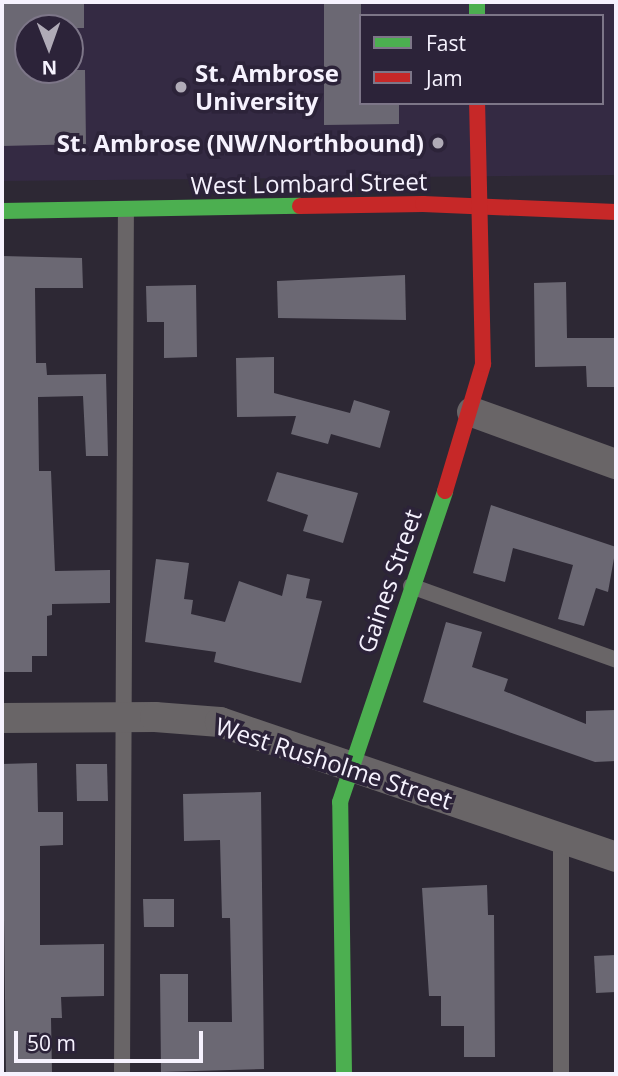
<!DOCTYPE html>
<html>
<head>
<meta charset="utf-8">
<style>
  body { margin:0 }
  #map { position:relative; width:618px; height:1076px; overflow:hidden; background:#2d2834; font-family:"Open Sans",sans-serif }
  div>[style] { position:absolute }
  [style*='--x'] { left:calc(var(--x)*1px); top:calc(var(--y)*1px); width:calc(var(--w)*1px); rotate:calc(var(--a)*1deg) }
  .built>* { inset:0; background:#342a43 }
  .building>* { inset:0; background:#6b6873 }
  .lane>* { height:16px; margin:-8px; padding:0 8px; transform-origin:8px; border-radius:8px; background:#696567 }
  .street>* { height:30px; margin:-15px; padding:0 15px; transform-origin:15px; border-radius:15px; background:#696567 }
  .fast>* { height:16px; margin:-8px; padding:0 8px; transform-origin:8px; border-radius:8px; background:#4caf50 }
  .jam>* { height:16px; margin:-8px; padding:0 8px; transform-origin:8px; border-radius:8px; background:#c62828 }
  .dots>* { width:19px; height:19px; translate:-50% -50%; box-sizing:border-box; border:4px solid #2c2339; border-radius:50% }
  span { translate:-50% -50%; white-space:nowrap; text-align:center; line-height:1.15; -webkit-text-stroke:7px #2c2339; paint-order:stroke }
  .poi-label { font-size:24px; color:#f6f2fe; font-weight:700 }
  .left { translate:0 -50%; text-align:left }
  .right { translate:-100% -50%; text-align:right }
  .street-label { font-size:24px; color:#f6f2fe }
  .frame { position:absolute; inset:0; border:4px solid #f6f2fe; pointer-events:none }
  .legend { position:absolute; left:359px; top:14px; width:245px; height:91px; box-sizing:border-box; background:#2c2339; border:2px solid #7d7688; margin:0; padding:9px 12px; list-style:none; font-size:21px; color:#f6f2fe }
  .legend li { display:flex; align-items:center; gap:14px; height:35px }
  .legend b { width:35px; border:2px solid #7d7688 }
  .north { position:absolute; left:14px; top:14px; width:70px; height:70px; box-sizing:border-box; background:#2c2339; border:2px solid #7d7688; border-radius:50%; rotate:179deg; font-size:19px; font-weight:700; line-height:28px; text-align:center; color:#f6f2fe }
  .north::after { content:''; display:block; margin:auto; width:24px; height:32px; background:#b0abb7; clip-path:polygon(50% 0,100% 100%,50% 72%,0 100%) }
  .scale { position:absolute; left:14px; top:1031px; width:189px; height:32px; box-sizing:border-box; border:4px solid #f6f2fe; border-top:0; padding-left:9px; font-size:21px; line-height:24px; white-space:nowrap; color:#f6f2fe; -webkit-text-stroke:5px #2c2339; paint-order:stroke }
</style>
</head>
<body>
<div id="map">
  <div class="built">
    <div style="clip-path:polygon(evenodd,2px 2px,616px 2px,616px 175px,2px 181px,2px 2px,361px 16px,602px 16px,602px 103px,361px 103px,361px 16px,2px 2px,28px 28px,70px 28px,70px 70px,28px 70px,28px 28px)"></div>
  </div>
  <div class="building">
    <div style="clip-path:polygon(2px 2px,84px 2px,84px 28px,28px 28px,28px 70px,85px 70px,86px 144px,2px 146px)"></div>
    <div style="clip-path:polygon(324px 2px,361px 2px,361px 103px,399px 103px,399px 124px,324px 125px)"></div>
    <div style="clip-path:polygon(2px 256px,82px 258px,83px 288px,35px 288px,36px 363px,46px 363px,47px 375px,106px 374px,108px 456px,86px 456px,83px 396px,38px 397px,39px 471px,51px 471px,55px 571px,110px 570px,110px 603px,52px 604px,52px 615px,47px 616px,47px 656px,32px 656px,32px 672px,3px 672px)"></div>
    <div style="clip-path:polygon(405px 275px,406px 320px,278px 318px,277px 281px)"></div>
    <div style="clip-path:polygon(566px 282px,567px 338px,616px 338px,616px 387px,587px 387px,586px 366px,535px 367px,534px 283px)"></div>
    <div style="clip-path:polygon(196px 285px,197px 357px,164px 358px,164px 322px,147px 322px,146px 286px)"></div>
    <div style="clip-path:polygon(274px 357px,274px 393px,350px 413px,354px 400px,390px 411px,380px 448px,331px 434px,328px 444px,291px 434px,296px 416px,237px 417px,236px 358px)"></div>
    <div style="clip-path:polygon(277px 472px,358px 493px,343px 543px,303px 531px,308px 515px,267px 501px)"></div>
    <div style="clip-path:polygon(491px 505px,616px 547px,608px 592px,596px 588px,584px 626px,558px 619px,573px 565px,513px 548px,505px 582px,473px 573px)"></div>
    <div style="clip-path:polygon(156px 559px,189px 563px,184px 599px,193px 600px,191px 614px,225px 622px,239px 581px,282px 596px,287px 574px,310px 579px,306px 598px,322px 601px,301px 683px,214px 662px,216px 652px,145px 642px)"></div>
    <div style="clip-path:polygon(446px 622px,482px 632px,472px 667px,508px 679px,504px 691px,586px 724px,586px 711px,616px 710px,616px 761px,595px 762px,423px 702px)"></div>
    <div style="clip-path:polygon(37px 763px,38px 812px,63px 812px,63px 845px,40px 846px,40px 945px,104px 944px,104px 996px,61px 997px,62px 1018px,51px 1018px,52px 1072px,6px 1073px,2px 764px)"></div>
    <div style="clip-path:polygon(76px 764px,107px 764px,108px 801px,77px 801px)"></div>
    <div style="clip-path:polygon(261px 792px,264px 1069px,161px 1072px,160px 974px,188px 974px,188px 1022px,232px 1022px,230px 918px,222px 918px,220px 840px,184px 841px,183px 794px)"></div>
    <div style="clip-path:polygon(487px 885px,488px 915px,494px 915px,495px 1057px,464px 1057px,464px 1026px,441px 1026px,441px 996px,429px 996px,422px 888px)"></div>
    <div style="clip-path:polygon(143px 899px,174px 899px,174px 927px,144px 927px)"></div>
    <div style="clip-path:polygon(616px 955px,616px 992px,596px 993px,594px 956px)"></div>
  </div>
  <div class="lane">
    <div style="--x:411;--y:586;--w:218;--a:19.8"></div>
    <div style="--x:122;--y:1074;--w:865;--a:-89.74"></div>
    <div style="--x:561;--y:1074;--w:235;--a:-90"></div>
  </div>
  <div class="street">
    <div style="--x:472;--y:412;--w:153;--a:19.9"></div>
    <div style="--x:2;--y:718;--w:153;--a:-0.4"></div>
    <div style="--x:155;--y:717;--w:65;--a:4.4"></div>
    <div style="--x:220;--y:722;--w:418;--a:18.8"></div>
  </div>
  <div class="fast">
    <div style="--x:477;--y:2;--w:14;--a:90"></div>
    <div style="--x:2;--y:211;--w:298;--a:-1"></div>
    <div style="--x:344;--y:1074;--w:272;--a:-90.8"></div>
    <div style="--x:340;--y:802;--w:328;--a:-71.3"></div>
  </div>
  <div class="jam">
    <div style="--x:300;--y:206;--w:123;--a:-0.9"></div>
    <div style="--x:423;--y:204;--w:193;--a:2.4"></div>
    <div style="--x:445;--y:491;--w:133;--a:-73.3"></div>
    <div style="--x:483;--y:364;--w:261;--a:-91.3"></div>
  </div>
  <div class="dots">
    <div style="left:181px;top:87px;background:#b0abb7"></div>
    <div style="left:438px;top:143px;background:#b0abb7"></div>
  </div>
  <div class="poi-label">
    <span class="left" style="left:195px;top:87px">St. Ambrose<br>University</span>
    <span class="right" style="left:424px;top:143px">St. Ambrose (NW/Northbound)</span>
  </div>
  <div class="street-label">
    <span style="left:309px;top:183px;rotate:-1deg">West Lombard Street</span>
    <span style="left:389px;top:581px;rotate:-71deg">Gaines Street</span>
    <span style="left:334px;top:763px;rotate:18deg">West Rusholme Street</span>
  </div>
  <div class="frame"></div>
  <ul class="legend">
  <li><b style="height:9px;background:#4caf50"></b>Fast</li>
  <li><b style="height:9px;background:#c62828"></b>Jam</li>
  </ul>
  <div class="north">N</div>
  <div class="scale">50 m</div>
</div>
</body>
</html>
